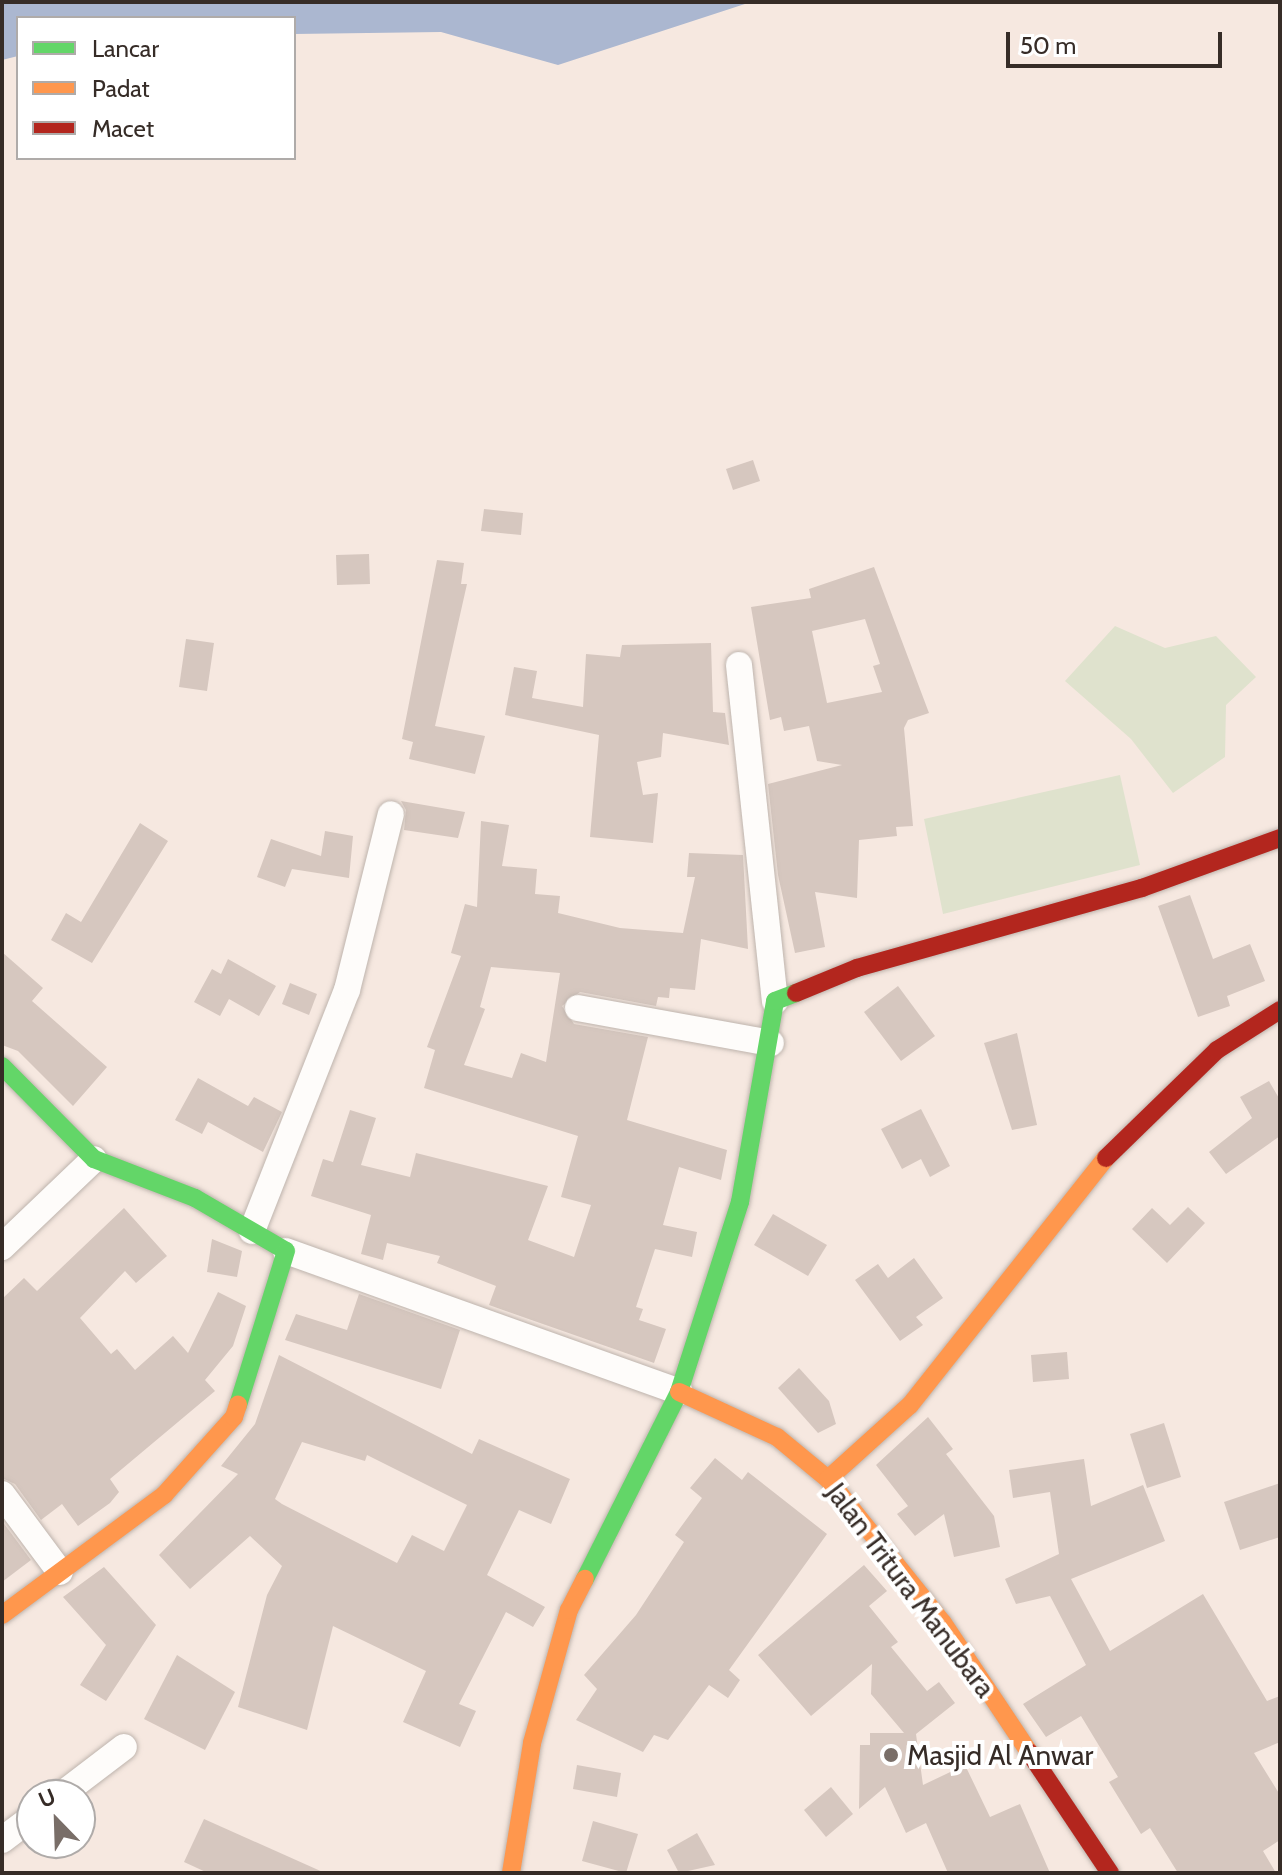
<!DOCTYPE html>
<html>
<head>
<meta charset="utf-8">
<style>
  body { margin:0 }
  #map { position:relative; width:1282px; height:1875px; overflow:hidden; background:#f6e8e0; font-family:Cabin,sans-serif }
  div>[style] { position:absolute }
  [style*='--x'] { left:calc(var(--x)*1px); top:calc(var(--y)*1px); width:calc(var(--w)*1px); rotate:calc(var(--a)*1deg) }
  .green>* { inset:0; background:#dfe2cd }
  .water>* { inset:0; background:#abb7d0 }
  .building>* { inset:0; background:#d6c7bf }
  .roads { filter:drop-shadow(0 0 2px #beb4ad) drop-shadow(0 0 2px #beb4ad) }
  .street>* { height:26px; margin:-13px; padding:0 13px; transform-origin:13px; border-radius:13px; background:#fefcfa }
  .fast>* { height:18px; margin:-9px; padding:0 9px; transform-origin:9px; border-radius:9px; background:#63d668 }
  .slow>* { height:18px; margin:-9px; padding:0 9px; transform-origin:9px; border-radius:9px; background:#ff974d }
  .jam>* { height:18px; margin:-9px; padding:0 9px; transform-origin:9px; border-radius:9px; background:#b3261e }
  .dots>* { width:22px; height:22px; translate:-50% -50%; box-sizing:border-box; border:4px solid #fff; border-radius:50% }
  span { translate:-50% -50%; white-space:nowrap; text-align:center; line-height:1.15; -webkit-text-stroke:8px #fff; paint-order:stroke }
  .street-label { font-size:28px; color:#362c27 }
  .poi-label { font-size:28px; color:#362c27 }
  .left { translate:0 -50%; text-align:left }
  .frame { position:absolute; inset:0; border:4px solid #362c27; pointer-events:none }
  .legend { position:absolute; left:16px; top:16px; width:280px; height:144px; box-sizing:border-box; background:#fff; border:2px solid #afaba9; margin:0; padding:10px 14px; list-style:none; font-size:24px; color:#362c27 }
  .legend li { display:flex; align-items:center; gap:16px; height:40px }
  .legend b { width:40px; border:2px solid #afaba9 }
  .north { position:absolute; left:16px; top:1779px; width:80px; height:80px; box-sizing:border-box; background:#fff; border:2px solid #afaba9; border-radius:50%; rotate:337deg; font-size:22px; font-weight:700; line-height:32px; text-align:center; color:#362c27 }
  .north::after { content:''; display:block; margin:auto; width:28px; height:36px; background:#796e68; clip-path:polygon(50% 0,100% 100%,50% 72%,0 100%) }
  .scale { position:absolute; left:1006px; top:32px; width:216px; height:36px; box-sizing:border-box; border:4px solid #362c27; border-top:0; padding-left:10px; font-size:24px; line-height:28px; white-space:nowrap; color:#362c27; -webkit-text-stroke:6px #fff; paint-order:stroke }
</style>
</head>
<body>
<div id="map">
  <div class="green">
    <div style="clip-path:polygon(1115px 626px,1165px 648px,1216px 636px,1256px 677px,1226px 705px,1225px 757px,1173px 793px,1131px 739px,1065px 681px)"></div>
    <div style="clip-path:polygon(1120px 775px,1140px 865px,943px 914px,924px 819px)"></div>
  </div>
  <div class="water">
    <div style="clip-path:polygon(2px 2px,751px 2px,558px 65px,441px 32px,294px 34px,294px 18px,18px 18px,18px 56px,2px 60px)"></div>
  </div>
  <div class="building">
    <div style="clip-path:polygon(753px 460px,760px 481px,733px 490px,726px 469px)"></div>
    <div style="clip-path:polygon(484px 509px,523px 513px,521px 535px,481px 531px)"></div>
    <div style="clip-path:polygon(369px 554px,370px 584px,337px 585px,336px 555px)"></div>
    <div style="clip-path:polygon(437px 560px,464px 563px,461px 584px,467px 584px,435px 726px,485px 736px,475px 774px,409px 759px,413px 742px,402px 739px)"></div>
    <div style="clip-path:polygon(evenodd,874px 567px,929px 713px,908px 720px,904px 728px,913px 826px,896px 827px,897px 836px,859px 840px,857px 898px,815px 892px,825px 947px,795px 953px,778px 875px,768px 784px,842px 765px,817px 761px,809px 726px,784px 731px,781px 717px,770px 720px,751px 607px,811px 598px,809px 589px,874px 567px,865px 619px,880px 664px,873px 666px,882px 692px,827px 703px,812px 631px,865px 619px)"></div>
    <div style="clip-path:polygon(186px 639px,214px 643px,207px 691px,179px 687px)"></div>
    <div style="clip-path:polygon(711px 643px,713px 712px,725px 713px,729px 745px,663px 733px,661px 757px,637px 762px,643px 795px,658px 793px,653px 843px,590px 837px,599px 735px,505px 715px,514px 667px,537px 671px,532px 698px,583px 707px,586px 654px,620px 657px,622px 645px)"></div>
    <div style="clip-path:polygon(401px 801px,465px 812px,458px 838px,404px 830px,406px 810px)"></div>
    <div style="clip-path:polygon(evenodd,481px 821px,509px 825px,502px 866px,537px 869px,535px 894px,560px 896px,558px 913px,620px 928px,683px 933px,695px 877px,687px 877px,689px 853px,743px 855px,748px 949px,701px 939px,695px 990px,670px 988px,669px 998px,658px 997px,656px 1006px,580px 992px,562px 1006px,574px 1024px,648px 1037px,627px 1120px,727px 1150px,721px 1180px,679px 1167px,663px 1225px,697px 1232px,692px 1257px,655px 1249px,636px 1307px,643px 1309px,639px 1320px,666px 1329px,654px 1363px,489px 1305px,496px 1286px,437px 1263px,440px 1256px,387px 1243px,383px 1260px,361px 1254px,371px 1215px,311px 1196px,323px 1159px,333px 1162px,350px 1110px,376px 1118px,361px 1165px,410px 1177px,416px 1153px,548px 1186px,528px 1240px,574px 1257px,591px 1205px,561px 1197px,578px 1136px,424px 1088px,435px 1050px,427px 1047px,461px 956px,451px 953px,465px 904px,477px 907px,481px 821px,491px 967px,560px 973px,546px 1062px,521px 1053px,512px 1078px,464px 1065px,485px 1009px,480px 1007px,491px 967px)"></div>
    <div style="clip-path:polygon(140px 823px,168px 841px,92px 963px,51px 940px,66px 913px,81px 922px)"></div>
    <div style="clip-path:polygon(325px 831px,353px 836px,349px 878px,292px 869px,285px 887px,257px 877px,271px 839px,321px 856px)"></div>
    <div style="clip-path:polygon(1190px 895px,1213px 959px,1250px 944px,1265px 981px,1227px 996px,1230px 1006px,1198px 1017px,1158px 906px)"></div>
    <div style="clip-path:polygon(2px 952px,43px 988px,32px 1001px,107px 1067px,73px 1106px,18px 1051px,2px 1045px)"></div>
    <div style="clip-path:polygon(228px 959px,276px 986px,259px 1016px,229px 999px,220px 1016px,194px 1002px,212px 969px,221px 974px)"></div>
    <div style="clip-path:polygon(290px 983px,317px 994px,309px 1015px,282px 1004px)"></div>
    <div style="clip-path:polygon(898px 986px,935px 1036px,901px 1061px,864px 1012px)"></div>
    <div style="clip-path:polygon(1017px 1033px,1037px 1125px,1012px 1130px,984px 1043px)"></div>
    <div style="clip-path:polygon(198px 1078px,248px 1106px,254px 1097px,282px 1112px,263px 1152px,208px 1122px,202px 1134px,175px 1120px)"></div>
    <div style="clip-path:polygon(1269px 1081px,1280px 1100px,1280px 1136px,1226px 1174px,1209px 1152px,1252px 1118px,1240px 1097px)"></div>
    <div style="clip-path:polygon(921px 1109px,950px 1166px,930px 1177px,921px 1159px,902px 1169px,881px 1129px)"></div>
    <div style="clip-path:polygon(1188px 1207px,1205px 1223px,1167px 1263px,1132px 1229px,1152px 1208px,1170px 1225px)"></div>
    <div style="clip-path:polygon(124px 1208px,167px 1256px,136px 1283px,125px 1271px,80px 1318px,111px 1354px,117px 1349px,135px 1370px,173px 1336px,188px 1353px,218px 1292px,246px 1306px,233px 1346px,205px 1380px,215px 1391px,110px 1479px,119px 1492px,110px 1503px,78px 1526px,62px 1504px,41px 1520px,15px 1484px,2px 1478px,2px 1299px,24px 1278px,37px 1291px)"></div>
    <div style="clip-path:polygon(773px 1214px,827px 1245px,808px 1276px,754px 1245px)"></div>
    <div style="clip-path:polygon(212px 1239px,242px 1251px,237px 1277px,207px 1272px)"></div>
    <div style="clip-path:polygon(914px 1258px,943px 1298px,916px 1317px,923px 1325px,900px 1341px,855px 1280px,878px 1264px,888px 1278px)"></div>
    <div style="clip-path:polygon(359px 1294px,460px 1330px,441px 1389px,285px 1340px,296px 1314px,347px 1330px)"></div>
    <div style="clip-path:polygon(1067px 1352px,1069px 1379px,1033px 1382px,1031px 1355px)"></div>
    <div style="clip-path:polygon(evenodd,279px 1355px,472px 1454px,479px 1439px,570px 1479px,551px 1524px,519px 1510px,487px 1575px,545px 1607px,533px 1627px,506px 1612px,459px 1704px,476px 1711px,460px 1747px,403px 1722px,426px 1671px,333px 1626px,307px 1730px,238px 1707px,267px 1595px,282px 1566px,250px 1536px,190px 1589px,159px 1555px,238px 1474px,221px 1466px,255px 1424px,279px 1355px,302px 1442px,365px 1461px,367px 1455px,467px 1505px,444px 1551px,412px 1535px,397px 1563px,282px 1504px,275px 1499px,302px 1442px)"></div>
    <div style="clip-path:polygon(799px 1368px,829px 1401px,836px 1424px,818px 1433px,778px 1388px)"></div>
    <div style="clip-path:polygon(928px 1417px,953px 1449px,946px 1454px,994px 1516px,1000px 1547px,954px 1557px,944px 1514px,915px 1536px,897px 1514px,908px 1506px,876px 1465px)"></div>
    <div style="clip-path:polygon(1164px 1423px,1181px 1477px,1147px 1488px,1130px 1434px)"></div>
    <div style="clip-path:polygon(715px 1458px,742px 1480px,748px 1472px,827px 1534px,729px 1670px,740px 1680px,728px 1698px,709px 1685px,668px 1740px,654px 1735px,643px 1752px,576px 1720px,597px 1689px,584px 1675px,636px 1615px,684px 1542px,675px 1535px,702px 1498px,690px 1488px)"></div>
    <div style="clip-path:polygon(1084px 1459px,1091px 1506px,1143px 1485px,1165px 1541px,1071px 1579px,1110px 1651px,1203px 1594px,1267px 1701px,1280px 1696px,1280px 1742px,1254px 1753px,1280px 1795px,1280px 1840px,1263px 1851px,1276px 1873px,1178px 1873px,1150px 1828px,1141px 1834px,1109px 1782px,1118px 1777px,1081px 1716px,1046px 1737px,1023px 1704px,1086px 1665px,1050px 1596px,1016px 1604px,1005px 1579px,1059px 1554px,1050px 1492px,1013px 1498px,1009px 1470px)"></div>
    <div style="clip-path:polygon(1280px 1483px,1280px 1537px,1240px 1550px,1224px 1502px)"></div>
    <div style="clip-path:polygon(2px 1521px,31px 1560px,2px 1582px)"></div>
    <div style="clip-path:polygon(864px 1565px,887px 1591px,869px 1606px,898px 1642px,891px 1647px,927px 1691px,939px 1682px,955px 1703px,916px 1734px,923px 1785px,965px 1765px,990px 1817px,1020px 1804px,1050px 1873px,948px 1873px,926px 1823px,906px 1833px,885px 1787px,859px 1809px,860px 1745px,870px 1745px,870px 1733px,904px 1733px,871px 1694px,872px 1664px,811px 1716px,758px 1655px)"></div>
    <div style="clip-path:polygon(104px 1567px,156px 1625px,106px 1701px,80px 1685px,106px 1645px,63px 1597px)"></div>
    <div style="clip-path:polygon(177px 1655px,235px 1692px,205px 1750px,144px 1719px)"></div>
    <div style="clip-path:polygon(577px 1765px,621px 1773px,617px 1797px,573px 1789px)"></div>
    <div style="clip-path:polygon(831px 1787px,853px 1814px,826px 1837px,804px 1810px)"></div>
    <div style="clip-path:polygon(204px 1819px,325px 1873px,208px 1873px,184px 1862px)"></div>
    <div style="clip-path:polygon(593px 1821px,638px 1834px,626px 1873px,582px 1861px)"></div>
    <div style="clip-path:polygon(697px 1833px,715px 1865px,679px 1873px,667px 1850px)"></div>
  </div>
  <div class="roads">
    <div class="street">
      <div style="--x:739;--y:665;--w:338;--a:83.9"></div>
      <div style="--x:578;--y:1008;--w:196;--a:10.3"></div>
      <div style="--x:252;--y:1231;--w:259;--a:-68.5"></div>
      <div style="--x:347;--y:990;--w:181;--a:-76"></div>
      <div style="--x:2;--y:1247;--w:127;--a:-43.7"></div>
      <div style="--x:286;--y:1251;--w:418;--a:19.7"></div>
      <div style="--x:2;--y:1494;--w:97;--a:53.4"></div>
      <div style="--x:61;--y:1795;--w:79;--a:-37.3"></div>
      <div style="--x:2;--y:1840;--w:38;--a:-37"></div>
    </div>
    <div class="fast">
      <div style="--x:2;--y:1066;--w:131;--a:45.3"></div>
      <div style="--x:94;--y:1159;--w:108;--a:21.1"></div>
      <div style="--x:195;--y:1198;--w:105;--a:30.2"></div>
      <div style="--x:286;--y:1251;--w:161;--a:107.3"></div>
      <div style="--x:585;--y:1579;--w:209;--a:-63.3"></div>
      <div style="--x:679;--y:1392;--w:200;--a:-72.2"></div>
      <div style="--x:740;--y:1202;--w:204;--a:-80.1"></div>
      <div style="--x:775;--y:1001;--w:22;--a:-21"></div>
    </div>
    <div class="slow">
      <div style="--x:679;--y:1392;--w:108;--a:24.7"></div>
      <div style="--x:777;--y:1437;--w:66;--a:39.5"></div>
      <div style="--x:828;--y:1479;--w:184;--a:51.4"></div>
      <div style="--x:943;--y:1623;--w:155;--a:56.3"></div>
      <div style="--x:828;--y:1479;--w:110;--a:-42.1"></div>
      <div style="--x:910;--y:1405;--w:315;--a:-51.6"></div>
      <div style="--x:2;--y:1615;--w:202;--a:-36.5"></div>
      <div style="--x:164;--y:1495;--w:105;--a:-48.1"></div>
      <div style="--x:234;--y:1417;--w:13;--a:-72"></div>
      <div style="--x:511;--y:1873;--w:132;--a:-80.8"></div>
      <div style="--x:532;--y:1743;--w:138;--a:-74.5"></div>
      <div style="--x:569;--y:1610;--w:35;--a:-63"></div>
    </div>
    <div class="jam">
      <div style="--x:796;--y:993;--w:66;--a:-22.3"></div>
      <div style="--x:857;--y:968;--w:296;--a:-15.7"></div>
      <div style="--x:1142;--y:888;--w:147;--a:-19.9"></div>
      <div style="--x:1106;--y:1158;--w:155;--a:-44.2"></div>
      <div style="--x:1217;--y:1050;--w:75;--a:-32.4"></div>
      <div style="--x:1029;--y:1752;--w:146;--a:56.2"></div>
    </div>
  </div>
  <div class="dots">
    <div style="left:891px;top:1755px;background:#796e68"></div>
  </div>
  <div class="street-label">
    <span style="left:911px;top:1590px;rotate:53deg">Jalan Tritura Manubara</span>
  </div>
  <div class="poi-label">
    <span class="left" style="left:907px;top:1755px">Masjid Al Anwar</span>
  </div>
  <div class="frame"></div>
  <ul class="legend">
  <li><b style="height:10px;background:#63d668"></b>Lancar</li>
  <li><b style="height:10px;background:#ff974d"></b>Padat</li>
  <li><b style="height:10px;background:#b3261e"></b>Macet</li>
  </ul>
  <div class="north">U</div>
  <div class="scale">50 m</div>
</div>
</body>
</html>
